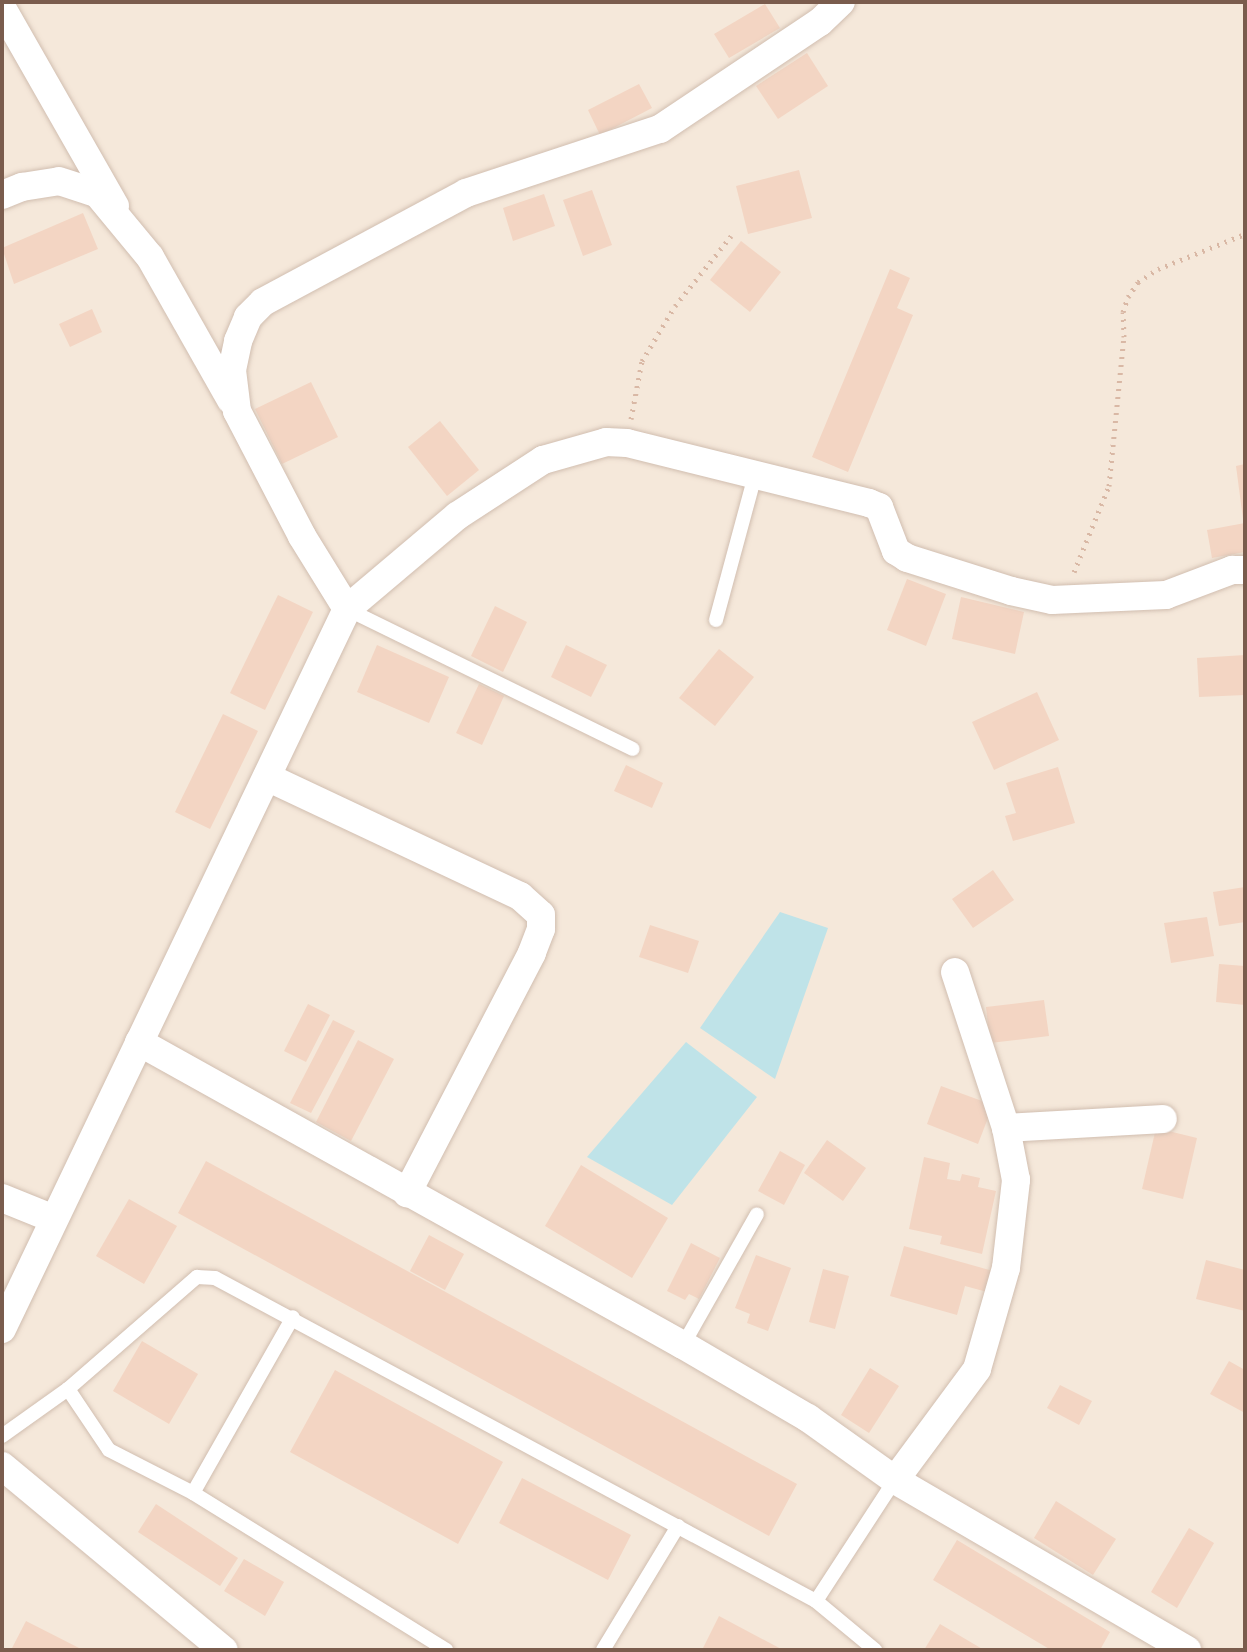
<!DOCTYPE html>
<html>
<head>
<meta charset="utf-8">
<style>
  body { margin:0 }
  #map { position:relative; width:1247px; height:1652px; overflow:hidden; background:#fdf6ec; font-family:"Titillium Web",sans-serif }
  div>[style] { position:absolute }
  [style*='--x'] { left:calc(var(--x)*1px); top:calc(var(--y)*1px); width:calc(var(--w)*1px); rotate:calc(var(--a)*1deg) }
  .residential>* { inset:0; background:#f5e8da }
  .water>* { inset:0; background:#bfe3e8 }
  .building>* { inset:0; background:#f3d5c3 }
  .path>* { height:5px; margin-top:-2.5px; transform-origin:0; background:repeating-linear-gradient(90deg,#d9b8a5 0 2px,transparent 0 8px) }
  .roads { filter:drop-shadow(0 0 2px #d1beb0) drop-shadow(0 0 2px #d1beb0) }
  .service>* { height:14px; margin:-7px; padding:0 7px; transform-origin:7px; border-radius:7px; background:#fff }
  .minor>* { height:28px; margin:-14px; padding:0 14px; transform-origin:14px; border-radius:14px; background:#fff }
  span { translate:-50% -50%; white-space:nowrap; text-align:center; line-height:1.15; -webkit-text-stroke:6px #fffaf3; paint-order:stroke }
  .frame { position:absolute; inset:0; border:4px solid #7a5c4d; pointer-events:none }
</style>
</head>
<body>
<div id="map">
  <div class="residential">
    <div style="clip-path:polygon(2px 2px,1245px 2px,1245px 1650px,2px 1650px)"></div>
  </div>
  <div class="water">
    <div style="clip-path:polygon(780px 912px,828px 928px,775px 1079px,700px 1028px)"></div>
    <div style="clip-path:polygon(686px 1042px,757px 1097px,672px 1205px,587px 1157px)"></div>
  </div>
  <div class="building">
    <div style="clip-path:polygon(765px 4px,780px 28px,729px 58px,714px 34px)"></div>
    <div style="clip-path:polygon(807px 53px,828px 86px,778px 119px,756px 86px)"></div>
    <div style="clip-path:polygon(639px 84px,652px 108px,600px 135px,588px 110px)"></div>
    <div style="clip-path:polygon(799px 170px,812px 218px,748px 234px,736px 186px)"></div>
    <div style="clip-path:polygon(592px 190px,612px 245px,583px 256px,563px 200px)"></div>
    <div style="clip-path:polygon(544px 194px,555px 226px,513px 241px,503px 208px)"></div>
    <div style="clip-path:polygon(83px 213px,98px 249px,14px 284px,2px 248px)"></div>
    <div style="clip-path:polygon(741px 241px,781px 272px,750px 312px,710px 280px)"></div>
    <div style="clip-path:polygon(890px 269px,910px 278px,897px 308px,913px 315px,848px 472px,812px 457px)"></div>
    <div style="clip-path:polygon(92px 309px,102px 332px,70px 347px,59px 324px)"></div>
    <div style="clip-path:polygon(311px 382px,338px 437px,282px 464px,255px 409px)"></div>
    <div style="clip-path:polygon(440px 421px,479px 470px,447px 496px,408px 447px)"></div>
    <div style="clip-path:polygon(1245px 464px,1245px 519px,1243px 519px,1236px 466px)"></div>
    <div style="clip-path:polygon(1245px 523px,1245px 552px,1212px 558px,1207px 530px)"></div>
    <div style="clip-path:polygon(907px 579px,946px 594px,926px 646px,887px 630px)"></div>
    <div style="clip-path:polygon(278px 595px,313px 612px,265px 710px,230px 693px)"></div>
    <div style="clip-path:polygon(961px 597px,1024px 612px,1015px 654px,952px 639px)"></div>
    <div style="clip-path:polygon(495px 606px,527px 622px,503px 672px,471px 656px)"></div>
    <div style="clip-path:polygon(377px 645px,449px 677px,429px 723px,357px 692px)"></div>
    <div style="clip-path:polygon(566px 645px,607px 665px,591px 697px,551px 677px)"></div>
    <div style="clip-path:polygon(719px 649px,754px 677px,715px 726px,679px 698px)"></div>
    <div style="clip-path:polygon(1245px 655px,1245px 695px,1199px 697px,1197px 658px)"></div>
    <div style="clip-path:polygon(479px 684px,504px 696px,482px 745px,456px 733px)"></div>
    <div style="clip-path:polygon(1037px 692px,1059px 740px,994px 770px,972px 722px)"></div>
    <div style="clip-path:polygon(223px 714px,258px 731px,210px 829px,175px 812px)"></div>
    <div style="clip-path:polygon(626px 765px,663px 783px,652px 808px,614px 791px)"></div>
    <div style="clip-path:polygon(1058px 767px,1075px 823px,1013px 841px,1005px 816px,1016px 813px,1006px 783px)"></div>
    <div style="clip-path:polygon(993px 870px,1014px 900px,973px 928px,952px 899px)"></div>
    <div style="clip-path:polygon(1245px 887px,1245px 922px,1219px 926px,1213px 892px)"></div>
    <div style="clip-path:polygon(1207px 917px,1214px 956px,1171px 963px,1164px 923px)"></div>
    <div style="clip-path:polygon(650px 925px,699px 941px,688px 973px,639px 957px)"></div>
    <div style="clip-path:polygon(1219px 964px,1245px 966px,1245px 1005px,1216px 1002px)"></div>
    <div style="clip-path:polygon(1044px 1000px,1049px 1036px,990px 1043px,986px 1007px)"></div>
    <div style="clip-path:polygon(308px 1004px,330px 1015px,306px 1062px,284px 1051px)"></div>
    <div style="clip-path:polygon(333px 1020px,355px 1031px,311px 1113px,290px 1103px)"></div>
    <div style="clip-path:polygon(358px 1040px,394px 1059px,351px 1141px,316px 1122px)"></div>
    <div style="clip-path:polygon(941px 1086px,993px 1105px,978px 1144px,927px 1124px)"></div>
    <div style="clip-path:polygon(1156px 1128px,1197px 1138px,1183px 1199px,1142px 1189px)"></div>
    <div style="clip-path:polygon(827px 1140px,866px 1168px,843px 1201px,804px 1173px)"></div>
    <div style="clip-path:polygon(780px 1151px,805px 1165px,784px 1205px,758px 1191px)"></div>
    <div style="clip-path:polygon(924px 1157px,950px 1163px,947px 1179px,960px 1181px,962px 1174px,980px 1178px,978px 1187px,996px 1191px,982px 1254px,940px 1244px,942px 1236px,909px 1229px)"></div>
    <div style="clip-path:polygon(206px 1161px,797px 1484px,769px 1536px,178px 1213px)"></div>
    <div style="clip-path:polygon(581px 1165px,668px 1218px,632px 1278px,545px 1226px)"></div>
    <div style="clip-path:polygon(129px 1199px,177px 1226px,144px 1284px,96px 1256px)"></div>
    <div style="clip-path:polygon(429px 1235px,464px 1254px,445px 1290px,410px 1271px)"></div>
    <div style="clip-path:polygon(691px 1243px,720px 1258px,699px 1299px,689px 1294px,685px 1300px,667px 1291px)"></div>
    <div style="clip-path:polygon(904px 1246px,993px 1271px,987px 1292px,965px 1286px,957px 1315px,890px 1296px)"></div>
    <div style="clip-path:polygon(756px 1255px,791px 1268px,768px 1331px,747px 1323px,750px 1314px,735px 1308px)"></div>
    <div style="clip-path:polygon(1206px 1260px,1245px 1270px,1245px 1311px,1196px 1299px)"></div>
    <div style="clip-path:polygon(823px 1269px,849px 1276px,835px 1329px,809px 1322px)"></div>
    <div style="clip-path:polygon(142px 1341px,198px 1374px,169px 1424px,113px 1391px)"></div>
    <div style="clip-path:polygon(1229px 1361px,1245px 1370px,1245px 1413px,1210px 1394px)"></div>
    <div style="clip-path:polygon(870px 1368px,899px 1386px,869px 1433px,841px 1415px)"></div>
    <div style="clip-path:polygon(335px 1370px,503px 1462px,458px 1544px,290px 1452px)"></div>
    <div style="clip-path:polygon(1060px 1385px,1092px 1401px,1079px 1425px,1047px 1408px)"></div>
    <div style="clip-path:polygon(522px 1478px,631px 1535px,608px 1580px,499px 1523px)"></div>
    <div style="clip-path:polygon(1056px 1501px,1116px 1539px,1093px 1575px,1034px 1538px)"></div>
    <div style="clip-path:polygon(156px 1504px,238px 1558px,220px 1586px,138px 1532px)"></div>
    <div style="clip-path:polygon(1189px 1528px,1214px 1543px,1177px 1608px,1151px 1592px)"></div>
    <div style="clip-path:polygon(957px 1540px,1110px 1632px,1100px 1650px,1051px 1650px,933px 1580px)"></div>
    <div style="clip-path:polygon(244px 1559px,284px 1582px,265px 1616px,224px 1591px)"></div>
    <div style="clip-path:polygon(719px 1616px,783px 1650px,702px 1650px)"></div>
    <div style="clip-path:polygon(26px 1621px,83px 1650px,11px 1650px)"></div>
    <div style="clip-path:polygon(940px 1624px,984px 1650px,924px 1650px)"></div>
  </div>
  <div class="path">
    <div style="--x:631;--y:419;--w:59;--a:-79.3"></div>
    <div style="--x:642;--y:361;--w:64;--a:-59"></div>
    <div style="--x:675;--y:306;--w:90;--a:-51.3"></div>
    <div style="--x:1074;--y:572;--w:93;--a:-67.9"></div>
    <div style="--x:1109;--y:486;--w:150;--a:-84.3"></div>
    <div style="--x:1124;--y:337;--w:25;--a:-92"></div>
    <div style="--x:1123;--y:312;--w:16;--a:-72"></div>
    <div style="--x:1128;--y:297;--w:18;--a:-56"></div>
    <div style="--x:1138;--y:282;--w:24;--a:-33"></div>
    <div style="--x:1158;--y:269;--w:94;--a:-21.9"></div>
  </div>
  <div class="roads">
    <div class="service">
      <div style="--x:347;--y:609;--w:318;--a:26.1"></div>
      <div style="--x:716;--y:620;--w:150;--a:-74.9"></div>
      <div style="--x:683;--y:1345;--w:150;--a:-60.5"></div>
      <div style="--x:68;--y:1389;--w:73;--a:56.1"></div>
      <div style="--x:109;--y:1450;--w:94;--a:27.1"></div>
      <div style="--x:193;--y:1493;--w:298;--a:31.8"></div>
      <div style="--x:2;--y:1436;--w:81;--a:-35.5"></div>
      <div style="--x:68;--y:1389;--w:171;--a:-41"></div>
      <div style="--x:197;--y:1277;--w:18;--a:3"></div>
      <div style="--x:215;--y:1278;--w:682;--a:28.26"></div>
      <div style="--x:816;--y:1601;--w:77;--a:39.7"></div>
      <div style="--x:193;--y:1493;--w:202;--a:-60.4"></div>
      <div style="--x:816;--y:1601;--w:145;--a:-56.9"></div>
      <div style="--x:603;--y:1650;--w:145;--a:-58.8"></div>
    </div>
    <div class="minor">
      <div style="--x:2;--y:8;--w:228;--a:60.3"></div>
      <div style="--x:2;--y:195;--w:22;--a:-22"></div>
      <div style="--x:22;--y:187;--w:37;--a:-9"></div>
      <div style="--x:59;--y:181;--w:40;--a:18"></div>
      <div style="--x:97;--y:193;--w:83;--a:50.4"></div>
      <div style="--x:150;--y:257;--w:164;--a:60.5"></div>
      <div style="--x:347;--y:609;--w:86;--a:-121.7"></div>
      <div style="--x:302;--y:536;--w:141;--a:-117.5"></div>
      <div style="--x:237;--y:411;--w:41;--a:-97"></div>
      <div style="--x:232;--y:370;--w:30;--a:-78"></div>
      <div style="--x:238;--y:341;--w:26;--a:-67"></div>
      <div style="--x:248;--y:317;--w:21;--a:-45"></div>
      <div style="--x:263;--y:302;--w:230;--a:-28.2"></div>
      <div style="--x:466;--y:193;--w:204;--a:-18.3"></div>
      <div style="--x:660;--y:129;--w:192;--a:-33.8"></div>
      <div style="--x:820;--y:22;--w:29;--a:-44"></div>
      <div style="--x:267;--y:777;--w:280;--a:25.2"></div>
      <div style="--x:520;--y:896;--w:28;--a:42"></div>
      <div style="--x:541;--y:915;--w:14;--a:90"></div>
      <div style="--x:541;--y:929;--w:26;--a:111"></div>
      <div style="--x:532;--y:953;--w:271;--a:117.5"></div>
      <div style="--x:139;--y:1042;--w:623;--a:29.12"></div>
      <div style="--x:683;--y:1345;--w:145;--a:30.3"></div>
      <div style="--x:808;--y:1418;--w:107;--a:35.5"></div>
      <div style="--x:895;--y:1480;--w:338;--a:30.2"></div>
      <div style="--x:1006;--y:1128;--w:157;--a:-3.3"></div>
      <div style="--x:2;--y:1198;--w:56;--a:22"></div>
      <div style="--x:2;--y:1329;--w:798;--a:-64.4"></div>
      <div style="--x:347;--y:609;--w:144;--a:-40.2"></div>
      <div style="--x:457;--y:516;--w:103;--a:-33.1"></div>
      <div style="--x:543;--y:460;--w:66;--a:-15.9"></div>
      <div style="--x:606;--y:442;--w:21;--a:3"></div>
      <div style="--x:627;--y:443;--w:249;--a:13.9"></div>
      <div style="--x:869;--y:503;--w:11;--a:22"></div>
      <div style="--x:879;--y:507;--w:47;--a:68.9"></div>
      <div style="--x:896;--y:551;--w:13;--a:32"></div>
      <div style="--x:907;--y:558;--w:109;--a:17.6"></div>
      <div style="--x:1011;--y:591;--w:42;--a:12.4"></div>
      <div style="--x:1052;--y:600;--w:114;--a:-2.5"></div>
      <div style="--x:1166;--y:595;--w:71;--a:-20.7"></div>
      <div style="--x:1232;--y:570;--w:13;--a:0"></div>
      <div style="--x:2;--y:1466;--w:288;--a:39.7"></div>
      <div style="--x:895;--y:1480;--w:138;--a:-53.5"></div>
      <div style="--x:977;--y:1369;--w:105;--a:-74"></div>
      <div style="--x:1006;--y:1268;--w:89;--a:-83.5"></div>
      <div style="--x:1016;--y:1180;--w:53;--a:-100.9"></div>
      <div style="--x:1006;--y:1128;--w:164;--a:-108.1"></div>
    </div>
  </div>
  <div class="frame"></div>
</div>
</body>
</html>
